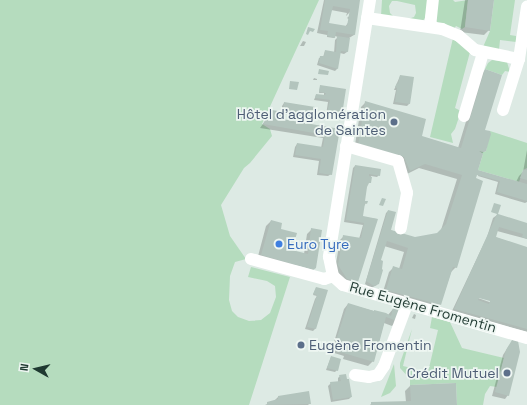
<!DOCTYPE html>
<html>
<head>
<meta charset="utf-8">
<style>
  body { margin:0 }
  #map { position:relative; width:527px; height:405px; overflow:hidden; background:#ddeae4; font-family:"Space Grotesk",sans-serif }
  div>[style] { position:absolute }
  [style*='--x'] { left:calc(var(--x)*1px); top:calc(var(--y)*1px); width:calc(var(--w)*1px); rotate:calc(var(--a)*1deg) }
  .green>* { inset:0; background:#b5dcbe }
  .shadow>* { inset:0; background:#0003 }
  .building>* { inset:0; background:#b3c4bd }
  .minor>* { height:12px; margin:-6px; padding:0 6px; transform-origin:6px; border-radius:6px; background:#fff }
  .dots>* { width:11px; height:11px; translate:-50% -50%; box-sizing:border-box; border:2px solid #eef6f2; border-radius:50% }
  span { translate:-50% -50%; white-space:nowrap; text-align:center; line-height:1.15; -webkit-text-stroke:3.5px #eef6f2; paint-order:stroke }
  .service-label { font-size:14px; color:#4e5e75 }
  .right { translate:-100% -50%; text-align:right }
  .left { translate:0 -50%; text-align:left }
  .shop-label { font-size:14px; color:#366cbe }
  .street-label { font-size:14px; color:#1f3931 }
  .north { position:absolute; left:16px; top:349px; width:40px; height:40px; -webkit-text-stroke:3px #eef6f2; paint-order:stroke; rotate:278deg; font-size:11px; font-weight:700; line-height:16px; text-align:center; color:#1f3931 }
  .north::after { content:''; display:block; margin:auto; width:14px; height:18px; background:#1f3931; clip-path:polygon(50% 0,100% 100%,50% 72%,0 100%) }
</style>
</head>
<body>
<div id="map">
  <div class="green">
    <div style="clip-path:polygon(0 0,319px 0,262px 124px,270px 129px,272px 136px,250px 163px,244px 168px,221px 205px,230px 236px,246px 259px,235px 262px,230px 276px,229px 300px,232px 311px,238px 317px,249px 321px,261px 320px,270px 313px,276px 297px,275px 286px,267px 281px,248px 277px,251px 267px,290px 277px,249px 405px,0 405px)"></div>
    <div style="clip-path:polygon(382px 0,429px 0,425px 18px,422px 22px,408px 19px,414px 17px,416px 13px,415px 5px,397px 1px,392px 1px,389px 6px,390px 13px,394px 17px,381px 16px)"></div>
    <div style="clip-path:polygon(438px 0,453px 0,455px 2px,468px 0,465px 27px,462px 29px,456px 26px,453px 30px,439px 24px,435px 20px)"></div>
    <div style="clip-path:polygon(494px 0,515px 0,510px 35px,516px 36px,516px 42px,500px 40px,499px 50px,483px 47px,490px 31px)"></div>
    <div style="clip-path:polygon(453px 38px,470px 52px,455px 108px,461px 111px,455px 129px,451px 134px,453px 143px,430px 137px)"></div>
    <div style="clip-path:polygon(492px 60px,507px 62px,510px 72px,505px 71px,502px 75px,485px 69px,488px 63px)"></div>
    <div style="clip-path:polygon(490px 131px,527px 143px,527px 168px,523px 170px,519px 182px,478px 170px,483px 154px,479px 151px,484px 152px,486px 151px)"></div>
    <div style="clip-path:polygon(432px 317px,450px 322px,462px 348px,504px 358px,497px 387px,490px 386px,485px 394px,483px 405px,457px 405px,456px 383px,410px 385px,410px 379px,400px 368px,400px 363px,412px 329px,403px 366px,428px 372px,438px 330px,430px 328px)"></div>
    <div style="clip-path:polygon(394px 364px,396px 386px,390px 393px,381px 397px)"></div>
  </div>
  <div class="shadow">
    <div style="clip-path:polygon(evenodd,324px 0,359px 0,354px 35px,349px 38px,347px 52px,344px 54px,340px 53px,337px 69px,335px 71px,317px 65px,319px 58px,323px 57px,325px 51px,334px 53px,335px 40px,338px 37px,335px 36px,334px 38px,327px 37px,327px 35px,317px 33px,324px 0,331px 10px,347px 13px,346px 16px,352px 10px,354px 12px,347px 18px,350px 20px,345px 27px,328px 24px,331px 10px)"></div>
    <div style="clip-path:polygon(465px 0,493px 0,489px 30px,484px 35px,460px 32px)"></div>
    <div style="clip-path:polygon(303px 41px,306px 42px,304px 46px,300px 46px)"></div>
    <div style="clip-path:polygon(485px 70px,485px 150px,482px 154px,477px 171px,456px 267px,451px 272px,440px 305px,436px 310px,382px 295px,389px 272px,394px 267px,399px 269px,404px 252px,384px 246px,380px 261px,377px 285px,371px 288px,365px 284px,386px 213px,388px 211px,390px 230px,415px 238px,438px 234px,441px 230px,457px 179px,419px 168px,405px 175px,399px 162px,354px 151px,361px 107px,366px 102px,420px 136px,458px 148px,480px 75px)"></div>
    <div style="clip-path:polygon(400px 76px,409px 104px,407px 106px,393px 104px,396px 90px,394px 90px)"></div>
    <div style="clip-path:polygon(314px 78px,317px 79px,317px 80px,313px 80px)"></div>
    <div style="clip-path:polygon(320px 87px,341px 108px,341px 115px,339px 117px,326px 115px,328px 102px,314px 100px,316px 95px,324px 96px,324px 93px,319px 93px)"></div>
    <div style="clip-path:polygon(284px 103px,312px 116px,310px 118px,282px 114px,281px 120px,339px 129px,331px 174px,328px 176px,317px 175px,319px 161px,293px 157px,295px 147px,297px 144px,321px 148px,323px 138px,260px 128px,272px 111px,282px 112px,282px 106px)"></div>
    <div style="clip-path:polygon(527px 150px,527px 202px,525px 203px,495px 194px,498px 182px,478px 176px,479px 171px,516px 182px,519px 176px,523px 172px)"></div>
    <div style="clip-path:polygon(355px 166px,379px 175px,377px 177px,371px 176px,370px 182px,367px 183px,364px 202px,366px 203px,364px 206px,361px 217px,377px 219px,357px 282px,353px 285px,343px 282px,335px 269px,340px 240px,344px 236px,359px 239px,363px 225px,344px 222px,353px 168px)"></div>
    <div style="clip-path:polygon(evenodd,497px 215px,527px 224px,527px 239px,497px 231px,495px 237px,527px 248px,527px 332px,452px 311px,487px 237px,493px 218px,497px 215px,478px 296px,496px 302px,495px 304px,478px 298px,478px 296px)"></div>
    <div style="clip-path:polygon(271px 221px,280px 229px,291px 251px,304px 254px,307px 234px,312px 229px,315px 268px,257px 260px,266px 226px)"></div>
    <div style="clip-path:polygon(316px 288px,324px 298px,315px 329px,313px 331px,305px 329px,315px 299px,317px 296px,313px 295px)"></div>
    <div style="clip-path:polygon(348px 304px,388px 315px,393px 309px,397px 321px,392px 326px,384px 323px,373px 361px,368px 366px,343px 359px,344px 356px,331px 352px,344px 309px)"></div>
    <div style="clip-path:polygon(414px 314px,416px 315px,415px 319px,412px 318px)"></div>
    <div style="clip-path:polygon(512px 341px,508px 395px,505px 399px,492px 396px,503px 355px)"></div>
    <div style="clip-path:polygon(331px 357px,337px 370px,335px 372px,326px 370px)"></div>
    <div style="clip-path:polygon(340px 376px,351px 397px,349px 399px,331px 402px,328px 386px,331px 383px,338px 382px,338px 378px)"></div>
    <div style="clip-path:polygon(410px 386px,456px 405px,370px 405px,372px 403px,406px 402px,405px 391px)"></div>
    <div style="clip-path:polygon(278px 397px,310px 403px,308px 405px,265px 405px,274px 401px)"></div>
  </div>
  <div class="building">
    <div style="clip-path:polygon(evenodd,325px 0,360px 0,355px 35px,336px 32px,335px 38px,327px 36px,328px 31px,320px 30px,325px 0,333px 6px,350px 9px,347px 26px,329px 23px,333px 6px)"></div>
    <div style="clip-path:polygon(468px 0,494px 0,490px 31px,465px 27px)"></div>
    <div style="clip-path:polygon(308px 27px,315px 29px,313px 32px,310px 31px,308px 35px,306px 34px)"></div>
    <div style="clip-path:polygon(337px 36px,350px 38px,348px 52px,341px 51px,338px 69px,319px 63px,320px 56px,324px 56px,325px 50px,336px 52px)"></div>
    <div style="clip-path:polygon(319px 69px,329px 71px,328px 75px,318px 74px)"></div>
    <div style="clip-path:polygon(485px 69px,502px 75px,485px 130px,490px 131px,491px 134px,486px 151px,484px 152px,479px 151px,483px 154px,478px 170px,527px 184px,527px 201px,497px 192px,500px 181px,477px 175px,476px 178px,483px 181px,457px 268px,453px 267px,441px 305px,386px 290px,393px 266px,402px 269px,408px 248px,387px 241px,381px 260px,383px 261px,382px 269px,383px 270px,379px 284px,374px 286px,366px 281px,388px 210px,396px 212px,391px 230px,415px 237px,437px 233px,446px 224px,462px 175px,425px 164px,410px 171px,404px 157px,366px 146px,358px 146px,365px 101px,426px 119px,422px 136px,461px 148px)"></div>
    <div style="clip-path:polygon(400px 75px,414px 77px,410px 104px,395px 102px,397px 88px,395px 87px,397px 83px,398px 84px)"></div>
    <div style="clip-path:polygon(290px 81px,299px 82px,297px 90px,289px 89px)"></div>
    <div style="clip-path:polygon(320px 85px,346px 89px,342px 115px,327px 113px,330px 100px,315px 98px,316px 94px,325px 95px,326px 93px,319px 92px)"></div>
    <div style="clip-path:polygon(284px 102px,315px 107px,313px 117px,284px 112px,282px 119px,340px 129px,332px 175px,319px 173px,321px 159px,295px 155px,297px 143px,323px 147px,325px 135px,263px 124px,272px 110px,283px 112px)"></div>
    <div style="clip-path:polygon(355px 165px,381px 169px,380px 176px,369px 174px,369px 176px,372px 177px,371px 183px,369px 183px,367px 187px,365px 201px,368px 201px,367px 204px,365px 203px,363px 216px,378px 219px,358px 282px,347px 279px,338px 265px,343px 235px,361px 238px,364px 223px,346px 220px)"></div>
    <div style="clip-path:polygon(523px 170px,527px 170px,527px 180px,520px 178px)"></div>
    <div style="clip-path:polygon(382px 198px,386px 199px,383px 206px,379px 205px)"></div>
    <div style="clip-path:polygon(evenodd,494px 203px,501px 205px,498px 214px,527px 223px,527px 239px,522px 237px,523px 234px,499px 227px,496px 237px,527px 247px,527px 329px,454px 309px,497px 214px,491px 212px,494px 203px,479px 298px,490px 301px,489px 304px,478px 300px,479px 298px)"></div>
    <div style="clip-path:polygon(271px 220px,282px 223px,281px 229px,297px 233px,292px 250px,308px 254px,311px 228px,322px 230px,316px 268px,313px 270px,261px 255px)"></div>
    <div style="clip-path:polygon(316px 287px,328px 290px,316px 329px,307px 327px,317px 295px,313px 294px)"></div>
    <div style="clip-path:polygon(348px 303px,374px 311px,374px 310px,386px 313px,391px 316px,393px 308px,400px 309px,397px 321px,386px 317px,374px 362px,333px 350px)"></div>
    <div style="clip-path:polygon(512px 340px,518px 341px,520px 352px,509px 396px,495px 392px,506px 350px)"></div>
    <div style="clip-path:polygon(331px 356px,341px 359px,338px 371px,327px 368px)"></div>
    <div style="clip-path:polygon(346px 374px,347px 379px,349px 379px,352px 397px,333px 400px,330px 382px,341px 381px,339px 375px)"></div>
    <div style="clip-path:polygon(456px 383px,457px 405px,371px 405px,371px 402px,411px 401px,410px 385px)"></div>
    <div style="clip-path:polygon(309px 391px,311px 404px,267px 405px,267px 402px,278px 399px,278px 396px)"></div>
  </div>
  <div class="minor">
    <div style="--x:370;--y:0;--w:260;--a:99.1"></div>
    <div style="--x:329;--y:257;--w:19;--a:78"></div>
    <div style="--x:333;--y:276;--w:13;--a:42"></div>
    <div style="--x:343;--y:285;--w:191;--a:16.1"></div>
    <div style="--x:367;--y:18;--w:76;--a:8.3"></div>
    <div style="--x:442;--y:29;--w:18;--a:22"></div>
    <div style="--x:459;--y:36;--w:21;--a:41"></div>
    <div style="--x:475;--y:50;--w:45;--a:11.6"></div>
    <div style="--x:430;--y:27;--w:27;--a:-84"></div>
    <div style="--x:503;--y:110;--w:53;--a:-72.6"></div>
    <div style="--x:519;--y:59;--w:53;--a:-81.3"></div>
    <div style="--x:464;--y:116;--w:66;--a:-73.2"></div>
    <div style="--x:346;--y:146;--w:54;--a:16.1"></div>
    <div style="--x:398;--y:161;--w:33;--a:74"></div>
    <div style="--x:407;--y:193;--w:36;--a:100"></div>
    <div style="--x:251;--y:259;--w:76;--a:15.3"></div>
    <div style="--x:324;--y:279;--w:9;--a:-18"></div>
    <div style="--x:355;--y:375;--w:14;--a:8"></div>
    <div style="--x:369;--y:377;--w:9;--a:-13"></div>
    <div style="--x:378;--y:375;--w:11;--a:-56"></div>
    <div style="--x:384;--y:366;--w:66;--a:-69.6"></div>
  </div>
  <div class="dots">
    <div style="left:394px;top:122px;background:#5c6f8a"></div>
    <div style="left:279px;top:244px;background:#3f7fe0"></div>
    <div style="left:301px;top:345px;background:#5c6f8a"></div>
    <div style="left:507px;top:373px;background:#5c6f8a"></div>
  </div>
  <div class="service-label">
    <span class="right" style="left:386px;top:122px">Hôtel d'agglomération<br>de Saintes</span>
    <span class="left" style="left:309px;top:345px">Eugène Fromentin</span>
    <span class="right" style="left:499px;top:373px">Crédit Mutuel</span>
  </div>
  <div class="shop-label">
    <span class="left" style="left:287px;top:244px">Euro Tyre</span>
  </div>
  <div class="street-label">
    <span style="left:423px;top:307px;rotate:16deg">Rue Eugène Fromentin</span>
  </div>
  <div class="north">N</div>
</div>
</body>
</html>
